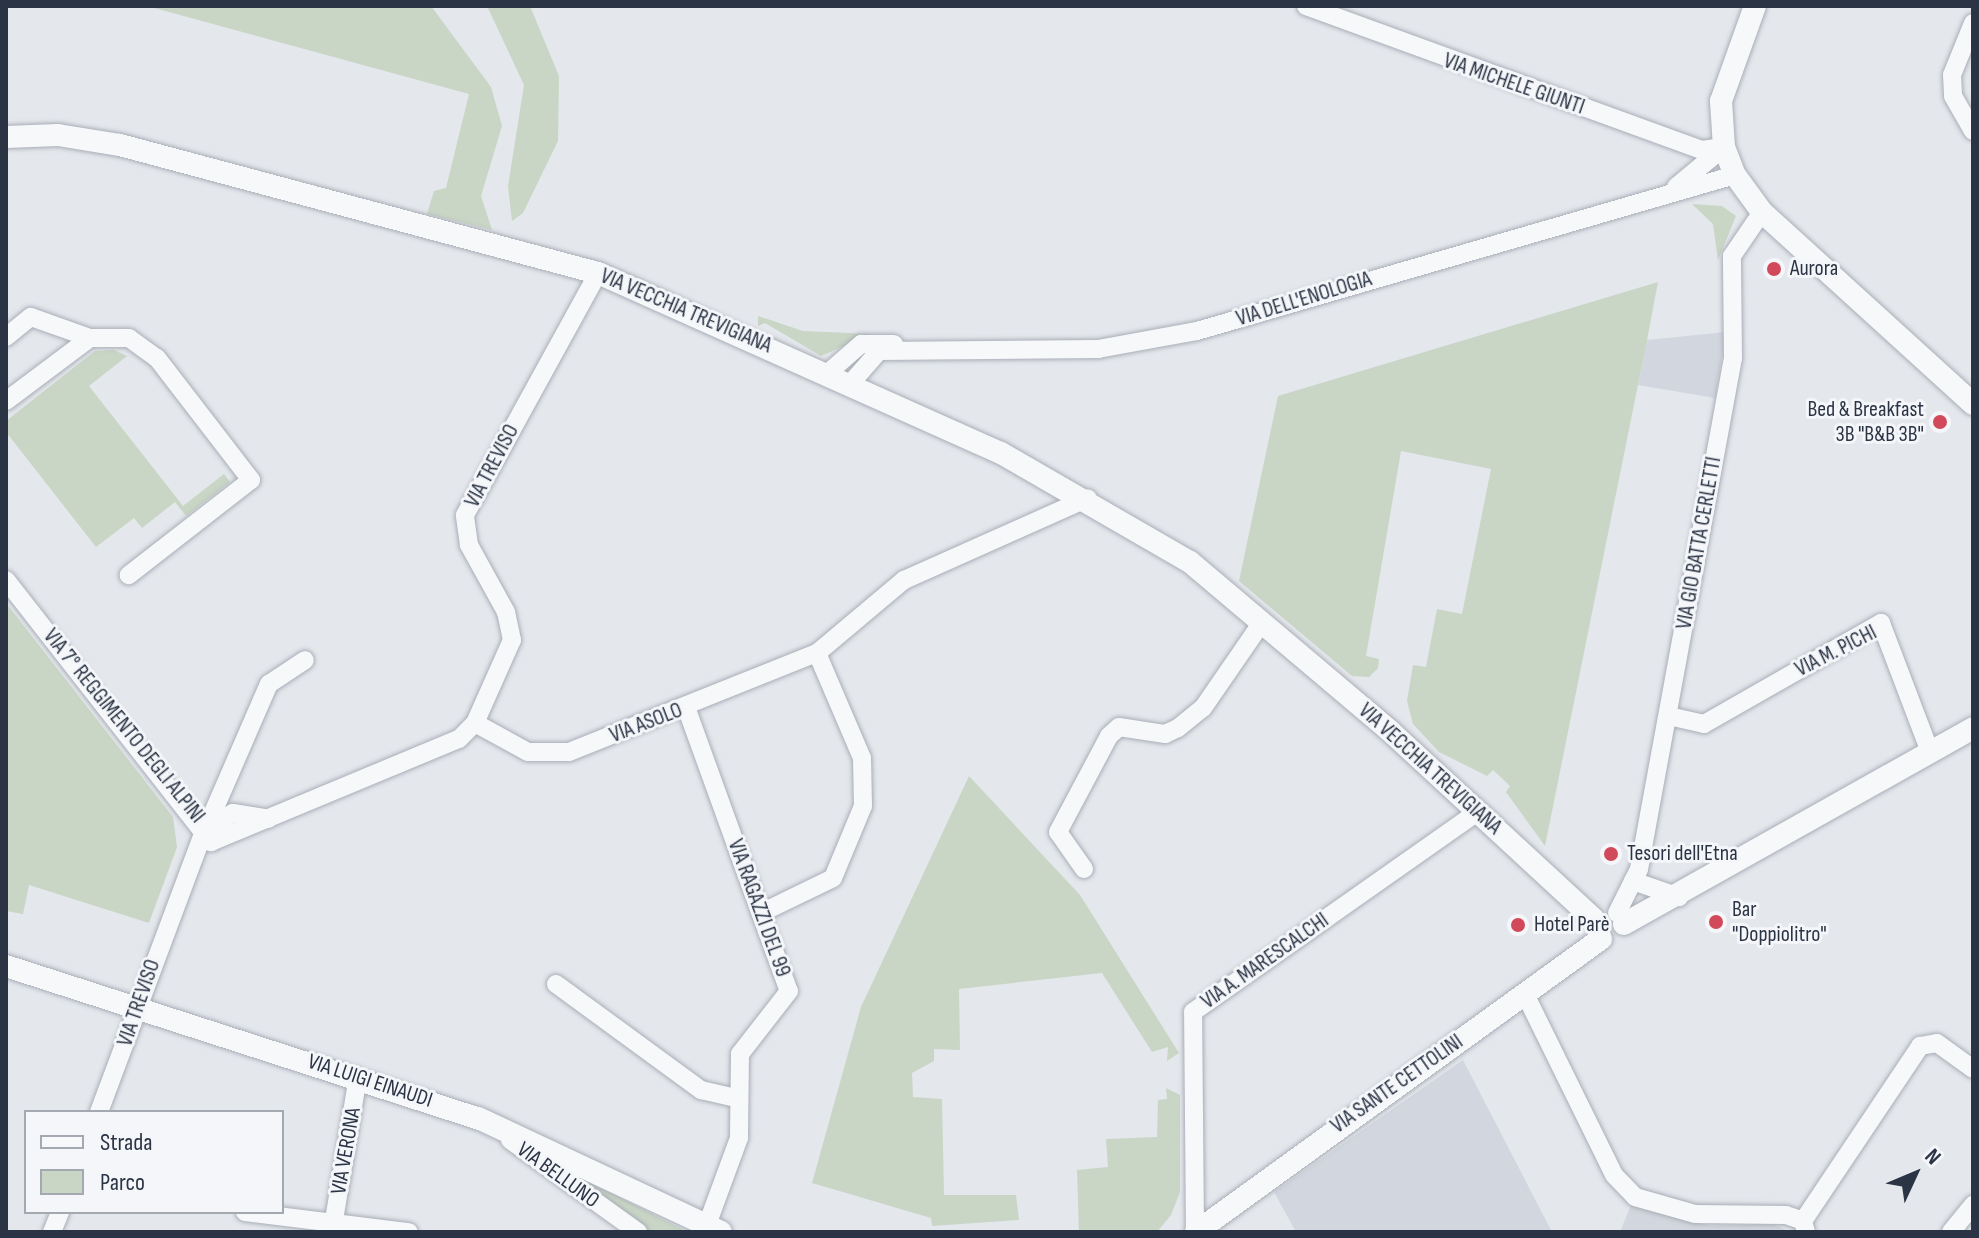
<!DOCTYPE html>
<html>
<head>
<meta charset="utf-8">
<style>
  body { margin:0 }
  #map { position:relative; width:1979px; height:1238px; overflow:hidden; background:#e4e7ec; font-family:"Sofia Sans Condensed",sans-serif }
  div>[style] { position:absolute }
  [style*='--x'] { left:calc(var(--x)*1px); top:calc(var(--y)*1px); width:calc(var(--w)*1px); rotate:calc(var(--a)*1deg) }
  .built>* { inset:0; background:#d2d6de }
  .green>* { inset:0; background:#c9d6c5 }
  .roads { filter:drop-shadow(0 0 2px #a9aeb7) drop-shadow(0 0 2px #a9aeb7) }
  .minor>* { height:18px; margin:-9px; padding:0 9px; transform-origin:9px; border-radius:9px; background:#f7f8fa }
  .tertiary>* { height:22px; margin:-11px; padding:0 11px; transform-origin:11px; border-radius:11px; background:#f7f8fa }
  .dots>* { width:22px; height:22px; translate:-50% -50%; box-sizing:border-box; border:4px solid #f4f6f9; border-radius:50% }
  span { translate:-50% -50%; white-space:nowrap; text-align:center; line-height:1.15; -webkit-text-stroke:6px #f4f6f9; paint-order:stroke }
  .street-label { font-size:22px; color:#2b3445 }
  .poi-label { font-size:22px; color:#2b3445 }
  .left { translate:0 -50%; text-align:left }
  .right { translate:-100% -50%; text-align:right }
  .frame { position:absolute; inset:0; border:8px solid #2b3445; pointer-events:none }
  .legend { position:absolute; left:24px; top:1110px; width:260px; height:104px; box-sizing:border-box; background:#f4f6f9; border:2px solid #a4a8b1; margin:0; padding:10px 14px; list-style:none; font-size:24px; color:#2b3445 }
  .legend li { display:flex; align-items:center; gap:16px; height:40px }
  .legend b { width:40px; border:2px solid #a4a8b1 }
  .north { position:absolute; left:1875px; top:1134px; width:80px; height:80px; -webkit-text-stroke:6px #f4f6f9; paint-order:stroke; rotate:46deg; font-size:22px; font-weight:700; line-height:32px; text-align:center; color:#2b3445 }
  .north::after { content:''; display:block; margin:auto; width:28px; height:36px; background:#2b3445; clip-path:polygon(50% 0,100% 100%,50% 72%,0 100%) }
</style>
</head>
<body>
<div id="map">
  <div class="built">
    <div style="clip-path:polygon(1726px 332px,1715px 398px,1638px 385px,1647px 340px)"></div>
    <div style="clip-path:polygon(1463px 1060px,1552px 1232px,1296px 1232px,1274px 1192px)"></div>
    <div style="clip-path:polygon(1631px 1205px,1711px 1226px,1773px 1224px,1790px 1232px,1620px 1232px)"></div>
  </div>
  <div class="green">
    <div style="clip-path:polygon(147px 6px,431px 6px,491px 87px,502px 126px,481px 196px,492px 230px,427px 214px,434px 191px,446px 188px,469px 94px)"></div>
    <div style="clip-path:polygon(487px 6px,530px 6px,559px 76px,558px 141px,523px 213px,512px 221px,508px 186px,524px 85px)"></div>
    <div style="clip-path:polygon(1692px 204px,1722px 206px,1736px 216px,1718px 260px,1713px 224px)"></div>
    <div style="clip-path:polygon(1658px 282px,1647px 340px,1545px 846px,1506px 792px,1510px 786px,1493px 770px,1487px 776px,1439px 752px,1413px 724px,1407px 701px,1413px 665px,1426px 667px,1437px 609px,1462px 614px,1491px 469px,1401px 451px,1366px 656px,1379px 659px,1378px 668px,1369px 677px,1352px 676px,1239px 581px,1278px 396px)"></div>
    <div style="clip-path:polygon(758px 316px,803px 331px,871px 334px,821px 356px,765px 323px,758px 326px)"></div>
    <div style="clip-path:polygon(114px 350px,127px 356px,89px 386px,183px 506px,224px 474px,230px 482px,186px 516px,175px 502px,142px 528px,134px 518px,96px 547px,6px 432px,6px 421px,95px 351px)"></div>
    <div style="clip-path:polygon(6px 603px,173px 817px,177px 847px,149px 923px,29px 885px,23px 914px,6px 911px)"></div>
    <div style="clip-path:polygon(969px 776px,1080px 895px,1179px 1053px,1167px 1061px,1168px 1047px,1152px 1052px,1102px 973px,959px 989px,960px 1050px,934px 1049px,934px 1061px,912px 1073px,913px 1097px,942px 1099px,944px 1195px,1016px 1195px,1019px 1220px,932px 1226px,931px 1218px,812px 1183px,861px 1007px)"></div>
    <div style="clip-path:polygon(1166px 1088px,1180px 1095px,1180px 1192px,1171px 1215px,1157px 1232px,1079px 1232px,1077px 1170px,1108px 1167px,1106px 1139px,1157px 1137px,1158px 1100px,1167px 1099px)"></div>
    <div style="clip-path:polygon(565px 1170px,688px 1232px,647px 1232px)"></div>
  </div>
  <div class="roads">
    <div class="minor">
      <div style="--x:1306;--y:6;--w:421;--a:20"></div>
      <div style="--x:1702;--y:150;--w:22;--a:-8"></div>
      <div style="--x:1973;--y:23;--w:56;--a:112"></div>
      <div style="--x:1952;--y:75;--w:21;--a:87"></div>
      <div style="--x:1953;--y:96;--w:40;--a:60.3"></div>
      <div style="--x:1676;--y:187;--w:61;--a:-39.7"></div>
      <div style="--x:6;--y:337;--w:32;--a:-39"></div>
      <div style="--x:31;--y:317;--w:63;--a:19.6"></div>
      <div style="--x:829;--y:372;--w:43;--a:-41.2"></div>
      <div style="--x:861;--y:344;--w:33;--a:0"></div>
      <div style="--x:851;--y:383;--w:43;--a:-48.8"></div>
      <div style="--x:879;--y:351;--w:219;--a:-0.5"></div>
      <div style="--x:1098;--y:349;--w:101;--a:-10.3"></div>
      <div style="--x:1197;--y:331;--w:560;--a:-16.17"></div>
      <div style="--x:6;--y:401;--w:105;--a:-36.9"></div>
      <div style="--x:90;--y:338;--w:39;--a:0"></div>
      <div style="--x:129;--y:338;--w:34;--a:36"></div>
      <div style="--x:157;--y:358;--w:154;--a:52.4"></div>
      <div style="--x:251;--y:480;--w:155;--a:142.1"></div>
      <div style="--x:6;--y:580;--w:333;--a:52"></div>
      <div style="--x:211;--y:842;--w:269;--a:-22.6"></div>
      <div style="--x:459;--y:739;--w:23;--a:-45"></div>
      <div style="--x:475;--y:723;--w:91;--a:-66"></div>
      <div style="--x:512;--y:640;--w:29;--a:-102"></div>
      <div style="--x:506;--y:612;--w:77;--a:-118.9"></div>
      <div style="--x:469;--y:545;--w:30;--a:-98"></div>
      <div style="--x:465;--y:515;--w:276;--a:-61.2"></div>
      <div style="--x:686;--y:707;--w:302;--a:70.1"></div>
      <div style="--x:789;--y:991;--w:80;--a:127.9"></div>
      <div style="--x:740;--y:1054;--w:84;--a:90.7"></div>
      <div style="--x:739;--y:1138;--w:93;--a:110.2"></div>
      <div style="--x:1669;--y:716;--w:36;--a:13"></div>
      <div style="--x:1704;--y:724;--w:204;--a:-29.7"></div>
      <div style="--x:1881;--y:623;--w:138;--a:69.2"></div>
      <div style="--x:475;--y:723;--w:60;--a:28.7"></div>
      <div style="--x:528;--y:752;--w:41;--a:0"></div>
      <div style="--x:569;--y:752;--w:267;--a:-21.8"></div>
      <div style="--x:817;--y:653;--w:114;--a:-40"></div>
      <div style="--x:904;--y:580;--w:201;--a:-24"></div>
      <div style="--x:208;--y:824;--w:153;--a:-66.5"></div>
      <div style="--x:269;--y:684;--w:43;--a:-33.7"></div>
      <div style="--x:1084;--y:869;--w:45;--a:-125.1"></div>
      <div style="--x:1058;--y:832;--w:109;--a:-62"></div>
      <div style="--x:1109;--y:736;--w:13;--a:-42"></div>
      <div style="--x:1119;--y:727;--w:47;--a:8.7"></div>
      <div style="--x:1165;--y:734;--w:14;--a:-25"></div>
      <div style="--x:1178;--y:728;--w:32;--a:-39"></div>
      <div style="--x:1203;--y:708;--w:104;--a:-55.5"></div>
      <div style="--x:1633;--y:881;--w:49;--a:19.2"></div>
      <div style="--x:761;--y:913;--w:80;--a:-25.9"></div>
      <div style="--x:833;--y:878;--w:78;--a:-67.4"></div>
      <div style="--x:863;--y:806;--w:48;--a:-91.2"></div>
      <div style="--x:862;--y:758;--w:114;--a:-113.2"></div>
      <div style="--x:1617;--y:913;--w:49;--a:-63.4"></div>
      <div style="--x:1639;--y:869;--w:520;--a:-79.58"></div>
      <div style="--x:1733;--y:358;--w:102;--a:-90.6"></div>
      <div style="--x:1732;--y:256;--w:53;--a:-55.7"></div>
      <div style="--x:556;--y:984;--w:180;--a:36.2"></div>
      <div style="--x:701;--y:1090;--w:36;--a:13"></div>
      <div style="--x:1526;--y:996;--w:199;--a:63.8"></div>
      <div style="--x:1614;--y:1175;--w:30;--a:46"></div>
      <div style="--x:1635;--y:1197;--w:62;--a:15.8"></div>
      <div style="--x:1695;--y:1214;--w:91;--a:0.6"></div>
      <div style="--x:1786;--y:1215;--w:18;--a:19"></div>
      <div style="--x:1803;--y:1221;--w:11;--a:75"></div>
      <div style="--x:99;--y:1112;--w:302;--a:-69.5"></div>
      <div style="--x:205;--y:829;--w:32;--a:-30"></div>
      <div style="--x:233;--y:813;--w:36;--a:9"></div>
      <div style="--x:510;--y:1140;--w:158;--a:35.7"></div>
      <div style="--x:245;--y:1212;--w:165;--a:7"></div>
      <div style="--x:1803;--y:1221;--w:211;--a:-56.2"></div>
      <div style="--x:1920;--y:1046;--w:17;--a:-10"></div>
      <div style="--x:1937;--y:1043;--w:44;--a:35.8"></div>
      <div style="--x:52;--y:1232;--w:22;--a:-68"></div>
      <div style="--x:332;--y:1232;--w:157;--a:-80.5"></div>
      <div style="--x:1195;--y:1232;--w:220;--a:-90.5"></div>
      <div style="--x:1193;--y:1012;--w:348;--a:-35.1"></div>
      <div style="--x:1951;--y:1232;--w:35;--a:-51"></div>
    </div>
    <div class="tertiary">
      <div style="--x:1755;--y:6;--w:101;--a:109.7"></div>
      <div style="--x:1721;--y:101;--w:46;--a:86.3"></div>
      <div style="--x:1724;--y:147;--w:30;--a:69"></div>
      <div style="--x:1735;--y:175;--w:46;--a:53.9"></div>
      <div style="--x:1762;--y:212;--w:285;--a:42.3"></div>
      <div style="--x:6;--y:137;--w:52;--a:-2.2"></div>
      <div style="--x:58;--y:135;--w:63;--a:9.2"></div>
      <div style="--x:120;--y:145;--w:495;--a:15"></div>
      <div style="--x:598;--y:273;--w:441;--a:24.1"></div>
      <div style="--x:1001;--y:453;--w:218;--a:30"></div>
      <div style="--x:1190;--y:562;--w:262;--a:40.2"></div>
      <div style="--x:1390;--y:731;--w:277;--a:42.7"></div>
      <div style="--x:1624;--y:924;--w:400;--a:-29.3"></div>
      <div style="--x:6;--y:966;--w:496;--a:17.9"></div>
      <div style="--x:478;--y:1118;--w:268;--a:25.1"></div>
      <div style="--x:1196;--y:1232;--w:500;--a:-35.9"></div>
    </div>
  </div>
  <div class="dots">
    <div style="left:1774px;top:269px;background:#d1495b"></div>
    <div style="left:1940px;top:422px;background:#d1495b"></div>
    <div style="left:1611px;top:854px;background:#d1495b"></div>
    <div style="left:1716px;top:922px;background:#d1495b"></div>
    <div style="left:1518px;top:925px;background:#d1495b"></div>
  </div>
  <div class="street-label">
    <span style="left:1514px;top:84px;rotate:19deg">VIA MICHELE GIUNTI</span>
    <span style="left:1304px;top:299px;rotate:-17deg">VIA DELL'ENOLOGIA</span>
    <span style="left:686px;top:311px;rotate:23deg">VIA VECCHIA TREVIGIANA</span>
    <span style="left:492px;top:466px;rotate:-62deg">VIA TREVISO</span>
    <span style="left:1699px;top:543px;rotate:-80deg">VIA GIO BATTA CERLETTI</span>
    <span style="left:1836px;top:651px;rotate:-27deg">VIA M. PICHI</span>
    <span style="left:646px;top:723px;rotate:-21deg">VIA ASOLO</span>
    <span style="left:124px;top:726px;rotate:51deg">VIA 7° REGGIMENTO DEGLI ALPINI</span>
    <span style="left:1430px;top:769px;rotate:42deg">VIA VECCHIA TREVIGIANA</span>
    <span style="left:759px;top:908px;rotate:70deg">VIA RAGAZZI DEL 99</span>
    <span style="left:1265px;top:961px;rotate:-35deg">VIA A. MARESCALCHI</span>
    <span style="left:139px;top:1003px;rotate:-71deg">VIA TREVISO</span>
    <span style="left:370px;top:1081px;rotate:18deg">VIA LUIGI EINAUDI</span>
    <span style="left:1397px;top:1084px;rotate:-35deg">VIA SANTE CETTOLINI</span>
    <span style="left:346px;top:1151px;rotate:-80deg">VIA VERONA</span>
    <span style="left:558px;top:1175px;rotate:36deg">VIA BELLUNO</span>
  </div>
  <div class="poi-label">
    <span class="left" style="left:1790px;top:269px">Aurora</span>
    <span class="right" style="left:1924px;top:422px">Bed &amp; Breakfast<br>3B "B&amp;B 3B"</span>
    <span class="left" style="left:1627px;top:854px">Tesori dell'Etna</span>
    <span class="left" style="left:1732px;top:922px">Bar<br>"Doppiolitro"</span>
    <span class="left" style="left:1534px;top:925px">Hotel Parè</span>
  </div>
  <div class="frame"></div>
  <ul class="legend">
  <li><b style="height:10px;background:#f7f8fa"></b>Strada</li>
  <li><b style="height:22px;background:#c9d6c5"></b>Parco</li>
  </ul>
  <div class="north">N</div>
</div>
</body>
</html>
